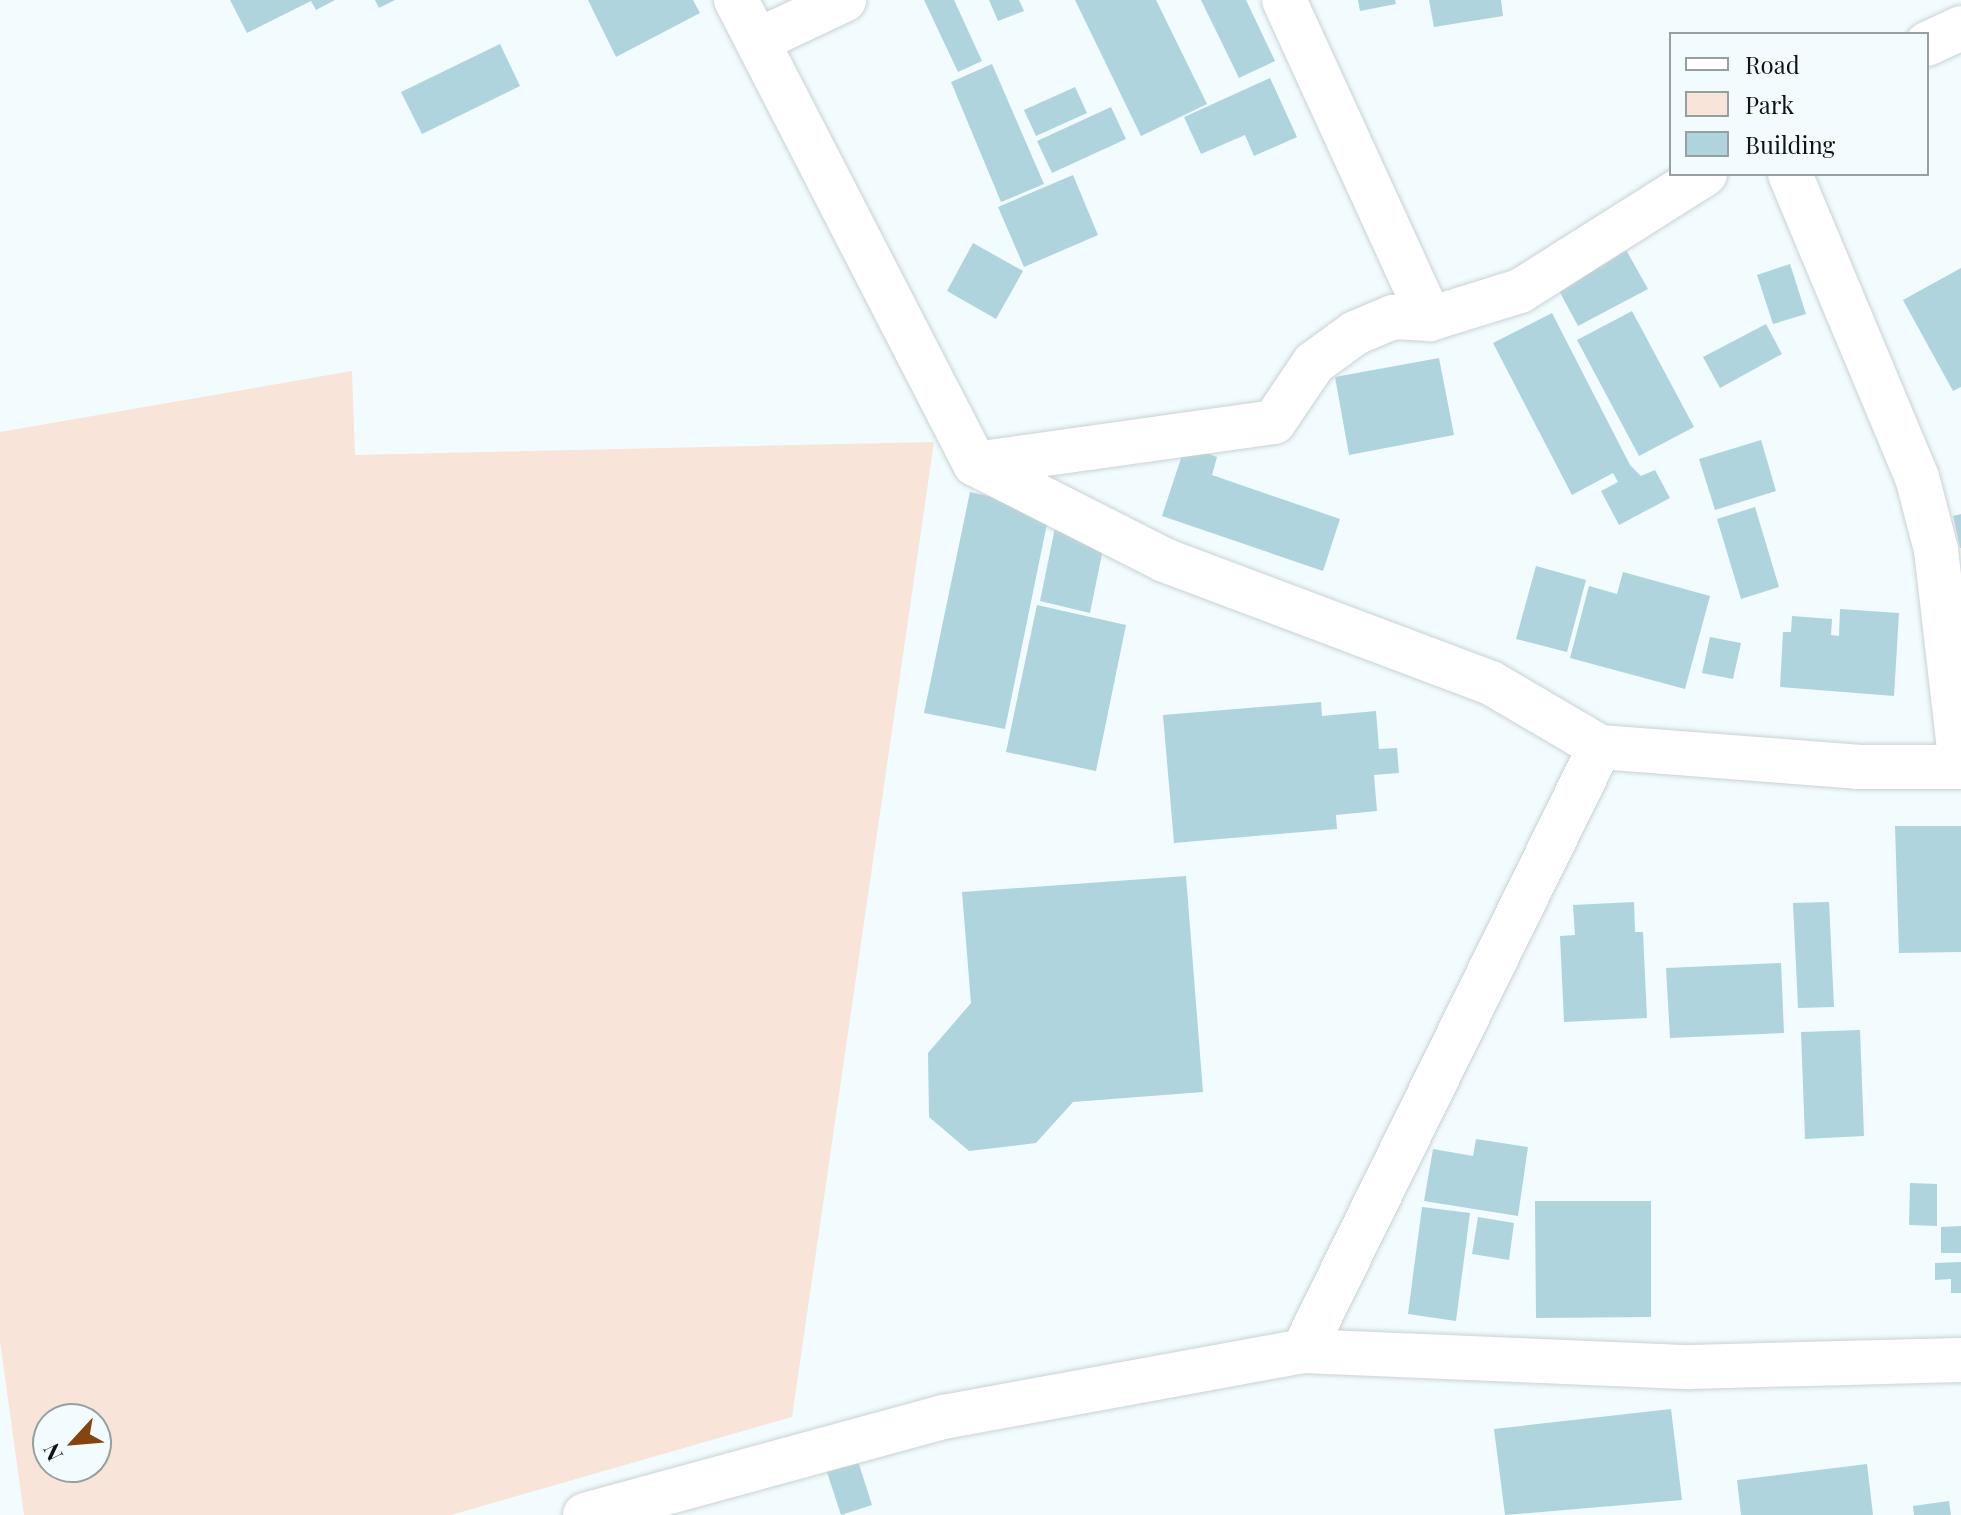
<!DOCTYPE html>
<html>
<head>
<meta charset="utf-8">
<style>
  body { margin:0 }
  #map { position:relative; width:1961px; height:1515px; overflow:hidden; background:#f2fbfe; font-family:"Playfair Display",serif }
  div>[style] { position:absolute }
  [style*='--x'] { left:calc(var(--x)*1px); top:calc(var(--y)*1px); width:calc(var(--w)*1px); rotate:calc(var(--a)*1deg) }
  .green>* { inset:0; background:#f8e4d8 }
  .building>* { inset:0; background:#afd4de }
  .roads { filter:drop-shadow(0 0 2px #c9d2d4) drop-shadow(0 0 2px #c9d2d4) }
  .minor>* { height:44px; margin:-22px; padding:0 22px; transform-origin:22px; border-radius:22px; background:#fff }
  span { translate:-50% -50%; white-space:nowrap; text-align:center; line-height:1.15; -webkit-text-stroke:6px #f2fbfe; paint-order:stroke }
  .legend { position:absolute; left:1669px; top:32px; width:260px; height:144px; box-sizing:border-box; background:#f2fbfe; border:2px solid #989fa1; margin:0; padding:10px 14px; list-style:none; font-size:24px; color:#111415 }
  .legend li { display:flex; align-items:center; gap:16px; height:40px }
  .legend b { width:40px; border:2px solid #989fa1 }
  .north { position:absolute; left:32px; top:1403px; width:80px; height:80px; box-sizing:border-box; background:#f2fbfe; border:2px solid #989fa1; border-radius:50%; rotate:244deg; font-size:22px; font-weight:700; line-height:32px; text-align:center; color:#111415 }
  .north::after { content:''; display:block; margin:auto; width:28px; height:36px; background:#86450f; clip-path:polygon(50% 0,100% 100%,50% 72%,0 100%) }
</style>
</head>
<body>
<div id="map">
  <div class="green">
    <div style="clip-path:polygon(evenodd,352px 371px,355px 455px,934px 442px,792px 1417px,451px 1515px,24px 1515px,0 1341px,0 432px,352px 371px,48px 1419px,96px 1419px,96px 1467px,48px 1467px,48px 1419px)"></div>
  </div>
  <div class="building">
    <div style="clip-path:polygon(230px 0,335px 0,316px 10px,311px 1px,247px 33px)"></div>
    <div style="clip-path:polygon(375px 0,395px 0,379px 8px)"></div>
    <div style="clip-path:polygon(588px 0,693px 0,700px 13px,616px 57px)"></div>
    <div style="clip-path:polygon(924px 0,954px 0,982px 61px,958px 72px)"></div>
    <div style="clip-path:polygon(989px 0,1019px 0,1024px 11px,998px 21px)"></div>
    <div style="clip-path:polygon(1075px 0,1156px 0,1207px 104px,1141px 136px)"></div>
    <div style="clip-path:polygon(1201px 0,1246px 0,1275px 61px,1239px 78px)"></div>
    <div style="clip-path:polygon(1358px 0,1395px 0,1396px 4px,1360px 11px)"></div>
    <div style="clip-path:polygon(1429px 0,1501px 0,1503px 16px,1434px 27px)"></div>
    <div style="clip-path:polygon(500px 44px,520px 86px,422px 134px,401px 92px)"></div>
    <div style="clip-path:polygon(992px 64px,1044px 184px,1001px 202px,951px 82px)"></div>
    <div style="clip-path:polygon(1270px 78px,1297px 137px,1254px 156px,1245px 135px,1201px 154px,1184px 117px)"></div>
    <div style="clip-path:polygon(1075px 87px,1087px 113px,1036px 136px,1024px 110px)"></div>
    <div style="clip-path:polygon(1111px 107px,1126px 139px,1052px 173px,1037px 141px)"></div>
    <div style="clip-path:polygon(1073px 175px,1098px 235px,1024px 267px,998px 207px)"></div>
    <div style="clip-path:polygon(973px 243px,1023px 271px,996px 319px,947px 291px)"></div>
    <div style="clip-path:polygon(1625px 248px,1648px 289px,1578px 326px,1556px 285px)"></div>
    <div style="clip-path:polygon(1790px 264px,1806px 314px,1773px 324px,1757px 275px)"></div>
    <div style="clip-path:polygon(1961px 268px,1961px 387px,1953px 391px,1903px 300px)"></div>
    <div style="clip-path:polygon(1632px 311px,1694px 427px,1639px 456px,1577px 340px)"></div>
    <div style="clip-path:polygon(1552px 313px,1630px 465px,1641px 476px,1655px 470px,1670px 498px,1619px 525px,1601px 491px,1618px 482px,1613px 473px,1572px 495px,1493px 343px)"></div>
    <div style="clip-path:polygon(1766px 324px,1782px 354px,1720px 388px,1703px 357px)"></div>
    <div style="clip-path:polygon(1439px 358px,1454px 435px,1349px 455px,1335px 377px)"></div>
    <div style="clip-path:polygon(1761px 440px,1776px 491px,1715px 510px,1699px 459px)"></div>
    <div style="clip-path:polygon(1185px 446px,1217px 457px,1212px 475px,1340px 519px,1323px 571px,1162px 516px)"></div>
    <div style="clip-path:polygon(970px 492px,1050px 509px,1005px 729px,924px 713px)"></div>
    <div style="clip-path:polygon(1755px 507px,1779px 587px,1741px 599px,1717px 519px)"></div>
    <div style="clip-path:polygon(1961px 514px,1961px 548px,1960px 548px,1953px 516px)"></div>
    <div style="clip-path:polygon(1056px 523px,1106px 534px,1090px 613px,1040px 601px)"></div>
    <div style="clip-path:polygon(1536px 566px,1586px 580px,1567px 652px,1516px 639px)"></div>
    <div style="clip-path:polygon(1623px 572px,1710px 596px,1685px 689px,1570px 658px,1589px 586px,1617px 594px)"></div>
    <div style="clip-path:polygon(1037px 605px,1126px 625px,1096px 771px,1006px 752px)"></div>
    <div style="clip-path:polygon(1840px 609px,1899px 613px,1894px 696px,1780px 687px,1783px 632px,1791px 632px,1792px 616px,1832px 619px,1831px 635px,1839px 636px)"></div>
    <div style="clip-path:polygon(1710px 637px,1741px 643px,1733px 679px,1702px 673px)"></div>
    <div style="clip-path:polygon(1321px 702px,1322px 716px,1376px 711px,1379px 749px,1397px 748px,1399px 773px,1374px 775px,1377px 811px,1336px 815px,1337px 829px,1174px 843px,1163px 715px)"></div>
    <div style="clip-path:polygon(1895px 826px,1961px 826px,1961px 952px,1899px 953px)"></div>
    <div style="clip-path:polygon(1186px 876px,1203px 1092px,1073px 1102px,1036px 1143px,969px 1151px,929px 1117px,928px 1053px,971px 1003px,962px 892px)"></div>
    <div style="clip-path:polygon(1634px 902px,1635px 932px,1643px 932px,1647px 1018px,1564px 1022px,1560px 936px,1575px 935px,1573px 905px)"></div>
    <div style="clip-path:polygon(1829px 902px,1834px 1007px,1798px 1008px,1793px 903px)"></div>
    <div style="clip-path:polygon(1781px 963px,1784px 1033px,1670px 1038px,1666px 968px)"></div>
    <div style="clip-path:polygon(1860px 1030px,1864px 1136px,1805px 1139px,1801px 1032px)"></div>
    <div style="clip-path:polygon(1476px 1139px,1528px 1147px,1518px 1216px,1424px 1201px,1433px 1149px,1473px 1156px)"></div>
    <div style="clip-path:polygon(1910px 1183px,1937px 1184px,1937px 1226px,1909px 1225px)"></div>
    <div style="clip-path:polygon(1535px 1201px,1651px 1201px,1651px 1317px,1536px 1318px)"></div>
    <div style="clip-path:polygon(1422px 1207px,1470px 1213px,1456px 1321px,1408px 1314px)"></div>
    <div style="clip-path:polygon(1478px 1217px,1514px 1223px,1509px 1260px,1472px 1254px)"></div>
    <div style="clip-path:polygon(1961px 1226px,1961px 1253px,1941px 1253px,1941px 1227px)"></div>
    <div style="clip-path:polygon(1961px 1262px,1961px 1293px,1951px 1293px,1951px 1279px,1935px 1280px,1935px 1263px)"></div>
    <div style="clip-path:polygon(1671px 1409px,1682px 1500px,1505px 1515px,1494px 1429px)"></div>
    <div style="clip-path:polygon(857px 1458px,872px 1505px,841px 1515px,826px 1469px)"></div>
    <div style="clip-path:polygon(1867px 1464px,1873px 1515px,1741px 1515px,1737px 1480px)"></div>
    <div style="clip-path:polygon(1949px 1501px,1951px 1515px,1914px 1515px,1913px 1506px)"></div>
  </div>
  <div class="roads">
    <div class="minor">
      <div style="--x:736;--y:0;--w:522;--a:62.75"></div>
      <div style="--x:975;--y:464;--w:212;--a:26.9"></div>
      <div style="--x:1164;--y:560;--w:349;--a:20.6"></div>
      <div style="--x:1491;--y:683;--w:126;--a:30.4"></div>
      <div style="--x:1600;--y:747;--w:258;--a:4.4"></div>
      <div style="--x:1857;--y:767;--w:104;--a:0"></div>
      <div style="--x:1284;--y:0;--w:351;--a:65.4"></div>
      <div style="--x:761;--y:39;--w:92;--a:-25.2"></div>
      <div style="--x:1927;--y:44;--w:38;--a:-25"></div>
      <div style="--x:1790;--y:174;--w:329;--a:67.3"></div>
      <div style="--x:1917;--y:477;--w:75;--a:75.4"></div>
      <div style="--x:1936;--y:550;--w:218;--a:83.4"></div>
      <div style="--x:975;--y:464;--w:302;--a:-8"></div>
      <div style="--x:1274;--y:422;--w:71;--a:-55.9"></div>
      <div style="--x:1314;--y:363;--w:51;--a:-36.2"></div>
      <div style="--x:1355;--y:333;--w:41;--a:-22.8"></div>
      <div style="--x:1393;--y:317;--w:37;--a:3"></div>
      <div style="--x:1430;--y:319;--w:94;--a:-17.3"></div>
      <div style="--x:1520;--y:291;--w:219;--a:-32.3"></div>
      <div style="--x:1303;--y:1351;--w:673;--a:-63.82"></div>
      <div style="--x:585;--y:1515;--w:372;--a:-15.3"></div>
      <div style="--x:944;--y:1417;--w:365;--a:-10.4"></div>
      <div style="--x:1303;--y:1351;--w:387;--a:2.4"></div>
      <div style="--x:1690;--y:1367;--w:271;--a:-1.5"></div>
    </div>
  </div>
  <ul class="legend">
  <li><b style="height:10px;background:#fff"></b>Road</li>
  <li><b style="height:22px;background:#f8e4d8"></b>Park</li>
  <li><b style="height:22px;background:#afd4de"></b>Building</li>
  </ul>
  <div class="north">N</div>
</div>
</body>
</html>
